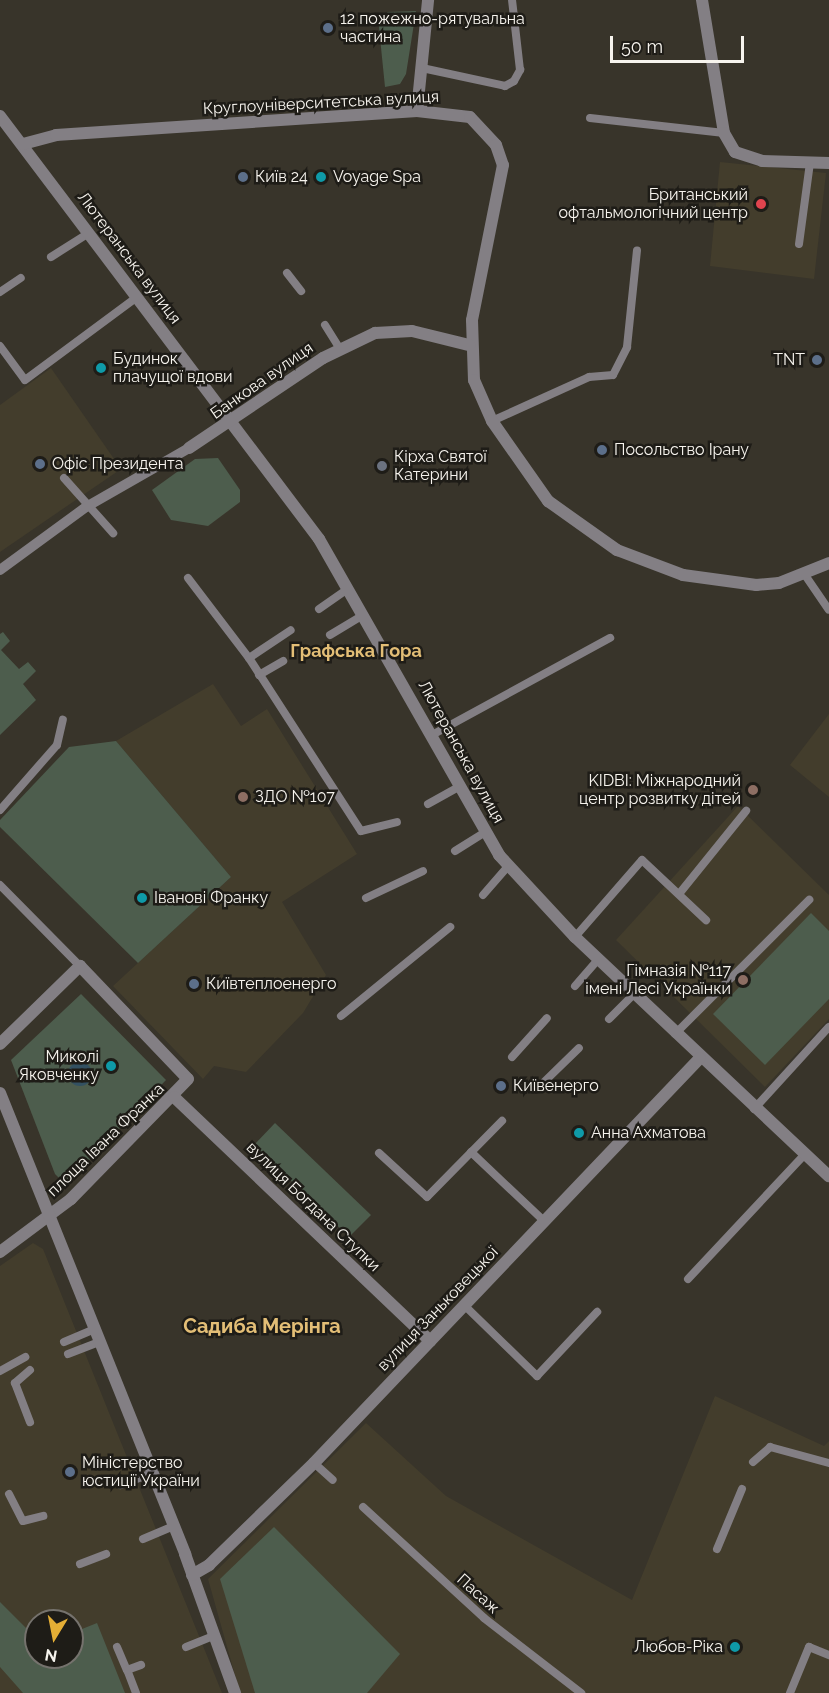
<!DOCTYPE html>
<html>
<head>
<meta charset="utf-8">
<style>
  body { margin:0 }
  #map { position:relative; width:829px; height:1693px; overflow:hidden; background:#38342a; font-family:Raleway,sans-serif }
  div>[style] { position:absolute }
  [style*='--x'] { left:calc(var(--x)*1px); top:calc(var(--y)*1px); width:calc(var(--w)*1px); rotate:calc(var(--a)*1deg) }
  .built>* { inset:0; background:#433d2c }
  .green>* { inset:0; background:#4d5d4d }
  .water>* { inset:0; background:#335162 }
  .round { border-radius:50% }
  .service>* { height:8px; margin:-4px; padding:0 4px; transform-origin:4px; border-radius:4px; background:#837f84 }
  .pedestrian>* { height:10px; margin:-5px; padding:0 5px; transform-origin:5px; border-radius:5px; background:#837f84 }
  .minor>* { height:12px; margin:-6px; padding:0 6px; transform-origin:6px; border-radius:6px; background:#837f84 }
  .dots>* { width:16px; height:16px; translate:-50% -50%; box-sizing:border-box; border:3px solid #1e1c17; border-radius:50% }
  span { translate:-50% -50%; white-space:nowrap; text-align:center; line-height:1.15; -webkit-text-stroke:5px #1e1c17; paint-order:stroke }
  .poi-label { font-size:16px; color:#f7f4ee }
  .left { translate:0 -50%; text-align:left }
  .right { translate:-100% -50%; text-align:right }
  .street-label { font-size:16px; color:#f7f4ee }
  .neighbourhood-label { font-size:18px; color:#e3be76; font-weight:700 }
  .quarter-label { font-size:20px; color:#e3be76; font-weight:700 }
  .north { position:absolute; left:24px; top:1609px; width:60px; height:60px; box-sizing:border-box; background:#1e1c17; border:2px solid #75726d; border-radius:50%; rotate:190deg; font-size:16px; font-weight:700; line-height:24px; text-align:center; color:#f7f4ee }
  .north::after { content:''; display:block; margin:auto; width:21px; height:27px; background:#e4ae35; clip-path:polygon(50% 0,100% 100%,50% 72%,0 100%) }
  .scale { position:absolute; left:610px; top:36px; width:134px; height:27px; box-sizing:border-box; border:3px solid #f7f4ee; border-top:0; padding-left:8px; font-size:18px; line-height:21px; white-space:nowrap; color:#f7f4ee; -webkit-text-stroke:4px #1e1c17; paint-order:stroke }
</style>
</head>
<body>
<div id="map">
  <div class="built">
    <div style="clip-path:polygon(720px 162px,826px 173px,814px 279px,710px 266px)"></div>
    <div style="clip-path:polygon(51px 368px,121px 469px,0 552px,0 405px)"></div>
    <div style="clip-path:polygon(213px 684px,241px 726px,267px 709px,357px 854px,282px 902px,326px 975px,303px 1013px,246px 1072px,214px 1066px,203px 1079px,113px 986px,231px 877px,116px 741px)"></div>
    <div style="clip-path:polygon(829px 714px,829px 797px,790px 765px)"></div>
    <div style="clip-path:polygon(738px 806px,829px 895px,829px 1019px,765px 1087px,616px 940px)"></div>
    <div style="clip-path:polygon(evenodd,33px 1243px,43px 1249px,222px 1693px,0 1693px,0 1266px,33px 1243px,36px 1621px,72px 1621px,72px 1657px,36px 1657px,36px 1621px)"></div>
    <div style="clip-path:polygon(715px 1396px,824px 1446px,829px 1441px,829px 1693px,240px 1693px,208px 1579px,366px 1423px,446px 1496px,632px 1600px)"></div>
  </div>
  <div class="green">
    <div style="clip-path:polygon(416px 11px,406px 74px,400px 84px,385px 87px,378px 18px,388px 17px,387px 12px)"></div>
    <div style="clip-path:polygon(218px 458px,240px 490px,240px 502px,208px 526px,171px 520px,152px 490px,195px 459px)"></div>
    <div style="clip-path:polygon(3px 632px,10px 641px,1px 650px,19px 669px,28px 662px,36px 671px,23px 684px,36px 700px,0 735px,0 634px)"></div>
    <div style="clip-path:polygon(116px 741px,231px 877px,138px 963px,0 827px,0 820px,69px 747px)"></div>
    <div style="clip-path:polygon(811px 913px,829px 931px,829px 999px,765px 1065px,713px 1014px)"></div>
    <div style="clip-path:polygon(81px 994px,166px 1080px,72px 1178px,62px 1181px,55px 1174px,11px 1060px)"></div>
    <div style="clip-path:polygon(275px 1123px,371px 1215px,349px 1237px,254px 1145px)"></div>
    <div style="clip-path:polygon(274px 1527px,400px 1654px,367px 1693px,255px 1693px,220px 1579px)"></div>
    <div style="clip-path:polygon(0 1602px,34px 1636px,36px 1657px,72px 1657px,72px 1633px,97px 1623px,125px 1693px,23px 1693px,0 1667px)"></div>
  </div>
  <div class="water">
    <div class="round" style="left:68px;top:1062px;width:24px;height:24px"></div>
  </div>
  <div class="service">
    <div style="--x:422;--y:68;--w:85;--a:12.2"></div>
    <div style="--x:505;--y:86;--w:10;--a:-29"></div>
    <div style="--x:514;--y:81;--w:13;--a:-61"></div>
    <div style="--x:520;--y:70;--w:70;--a:-96.5"></div>
    <div style="--x:590;--y:118;--w:135;--a:6.4"></div>
    <div style="--x:799;--y:244;--w:82;--a:-82.3"></div>
    <div style="--x:51;--y:257;--w:45;--a:-32.3"></div>
    <div style="--x:287;--y:273;--w:23;--a:52"></div>
    <div style="--x:0;--y:292;--w:25;--a:-34"></div>
    <div style="--x:325;--y:325;--w:28;--a:58"></div>
    <div style="--x:0;--y:346;--w:42;--a:53.7"></div>
    <div style="--x:25;--y:380;--w:139;--a:-36.5"></div>
    <div style="--x:492;--y:421;--w:107;--a:-24.4"></div>
    <div style="--x:589;--y:377;--w:24;--a:-5"></div>
    <div style="--x:613;--y:375;--w:31;--a:-63"></div>
    <div style="--x:627;--y:347;--w:97;--a:-84.1"></div>
    <div style="--x:64;--y:478;--w:74;--a:48.3"></div>
    <div style="--x:805;--y:575;--w:42;--a:55.6"></div>
    <div style="--x:188;--y:578;--w:101;--a:52.7"></div>
    <div style="--x:249;--y:658;--w:206;--a:57.1"></div>
    <div style="--x:361;--y:831;--w:37;--a:-14"></div>
    <div style="--x:319;--y:609;--w:35;--a:-35"></div>
    <div style="--x:330;--y:635;--w:39;--a:-31"></div>
    <div style="--x:249;--y:658;--w:50;--a:-33.7"></div>
    <div style="--x:259;--y:675;--w:28;--a:-30"></div>
    <div style="--x:432;--y:735;--w:203;--a:-28.6"></div>
    <div style="--x:428;--y:804;--w:37;--a:-29"></div>
    <div style="--x:0;--y:810;--w:86;--a:-48.8"></div>
    <div style="--x:57;--y:745;--w:26;--a:-77"></div>
    <div style="--x:455;--y:851;--w:36;--a:-32"></div>
    <div style="--x:0;--y:885;--w:114;--a:45.4"></div>
    <div style="--x:679;--y:894;--w:107;--a:-51.1"></div>
    <div style="--x:483;--y:895;--w:38;--a:-49"></div>
    <div style="--x:366;--y:898;--w:63;--a:-25.3"></div>
    <div style="--x:575;--y:937;--w:102;--a:-49"></div>
    <div style="--x:642;--y:860;--w:88;--a:43.2"></div>
    <div style="--x:575;--y:986;--w:35;--a:-49"></div>
    <div style="--x:341;--y:1016;--w:141;--a:-39.2"></div>
    <div style="--x:609;--y:1019;--w:35;--a:-45"></div>
    <div style="--x:675;--y:1034;--w:190;--a:-45"></div>
    <div style="--x:512;--y:1057;--w:52;--a:-48.1"></div>
    <div style="--x:543;--y:1083;--w:50;--a:-44.2"></div>
    <div style="--x:754;--y:1109;--w:111;--a:-47.6"></div>
    <div style="--x:471;--y:1152;--w:100;--a:43.4"></div>
    <div style="--x:379;--y:1153;--w:65;--a:42.5"></div>
    <div style="--x:427;--y:1197;--w:107;--a:-45.4"></div>
    <div style="--x:688;--y:1279;--w:171;--a:-46.9"></div>
    <div style="--x:464;--y:1305;--w:102;--a:44.2"></div>
    <div style="--x:537;--y:1376;--w:88;--a:-46.8"></div>
    <div style="--x:64;--y:1342;--w:34;--a:-23"></div>
    <div style="--x:68;--y:1354;--w:34;--a:-21"></div>
    <div style="--x:30;--y:1370;--w:20;--a:139"></div>
    <div style="--x:15;--y:1383;--w:42;--a:69"></div>
    <div style="--x:0;--y:1371;--w:29;--a:-29"></div>
    <div style="--x:753;--y:1462;--w:23;--a:-41"></div>
    <div style="--x:770;--y:1447;--w:61;--a:15.2"></div>
    <div style="--x:314;--y:1463;--w:25;--a:42"></div>
    <div style="--x:121;--y:1485;--w:34;--a:-21"></div>
    <div style="--x:9;--y:1494;--w:30;--a:63"></div>
    <div style="--x:23;--y:1521;--w:21;--a:-14"></div>
    <div style="--x:363;--y:1507;--w:164;--a:42.5"></div>
    <div style="--x:484;--y:1618;--w:123;--a:37.7"></div>
    <div style="--x:143;--y:1539;--w:34;--a:-23"></div>
    <div style="--x:717;--y:1549;--w:65;--a:-67.4"></div>
    <div style="--x:80;--y:1564;--w:28;--a:-21"></div>
    <div style="--x:117;--y:1647;--w:25;--a:67"></div>
    <div style="--x:186;--y:1647;--w:29;--a:-22"></div>
    <div style="--x:136;--y:1693;--w:25;--a:-111"></div>
    <div style="--x:127;--y:1670;--w:15;--a:-20"></div>
    <div style="--x:790;--y:1693;--w:50;--a:-67.6"></div>
    <div style="--x:809;--y:1647;--w:22;--a:22"></div>
  </div>
  <div class="pedestrian">
    <div style="--x:0;--y:570;--w:107;--a:-36.2"></div>
    <div style="--x:86;--y:507;--w:119;--a:-29.8"></div>
  </div>
  <div class="minor">
    <div style="--x:702;--y:0;--w:135;--a:80.6"></div>
    <div style="--x:724;--y:133;--w:22;--a:60"></div>
    <div style="--x:735;--y:152;--w:28;--a:18"></div>
    <div style="--x:762;--y:161;--w:67;--a:1.7"></div>
    <div style="--x:417;--y:111;--w:112;--a:-84.3"></div>
    <div style="--x:0;--y:116;--w:530;--a:52.98"></div>
    <div style="--x:319;--y:539;--w:364;--a:60.3"></div>
    <div style="--x:499;--y:855;--w:112;--a:47.2"></div>
    <div style="--x:575;--y:937;--w:349;--a:43.3"></div>
    <div style="--x:23;--y:144;--w:34;--a:-15"></div>
    <div style="--x:56;--y:135;--w:362;--a:-3.8"></div>
    <div style="--x:417;--y:111;--w:53;--a:6.5"></div>
    <div style="--x:470;--y:117;--w:38;--a:47"></div>
    <div style="--x:496;--y:145;--w:21;--a:71"></div>
    <div style="--x:503;--y:165;--w:158;--a:101.3"></div>
    <div style="--x:472;--y:320;--w:60;--a:88.1"></div>
    <div style="--x:474;--y:380;--w:45;--a:66.3"></div>
    <div style="--x:492;--y:421;--w:98;--a:55"></div>
    <div style="--x:548;--y:501;--w:85;--a:35.4"></div>
    <div style="--x:617;--y:550;--w:71;--a:20.7"></div>
    <div style="--x:683;--y:575;--w:74;--a:7.8"></div>
    <div style="--x:756;--y:585;--w:23;--a:-5"></div>
    <div style="--x:779;--y:583;--w:54;--a:-21.8"></div>
    <div style="--x:189;--y:448;--w:161;--a:-33.9"></div>
    <div style="--x:323;--y:358;--w:58;--a:-25.7"></div>
    <div style="--x:375;--y:333;--w:37;--a:-3"></div>
    <div style="--x:412;--y:331;--w:59;--a:13.8"></div>
    <div style="--x:0;--y:1044;--w:112;--a:-44.3"></div>
    <div style="--x:80;--y:966;--w:156;--a:46.3"></div>
    <div style="--x:188;--y:1079;--w:168;--a:134.3"></div>
    <div style="--x:71;--y:1199;--w:89;--a:143.3"></div>
    <div style="--x:0;--y:1093;--w:497;--a:68.1"></div>
    <div style="--x:185;--y:1554;--w:148;--a:70.2"></div>
    <div style="--x:174;--y:1097;--w:354;--a:43.6"></div>
    <div style="--x:192;--y:1575;--w:20;--a:-30"></div>
    <div style="--x:209;--y:1565;--w:146;--a:-44.2"></div>
    <div style="--x:314;--y:1463;--w:559;--a:-46.38"></div>
  </div>
  <div class="dots">
    <div style="left:328px;top:28px;background:#5c6f8a"></div>
    <div style="left:243px;top:177px;background:#5c6f8a"></div>
    <div style="left:321px;top:177px;background:#0f9aa8"></div>
    <div style="left:761px;top:204px;background:#e0444e"></div>
    <div style="left:817px;top:360px;background:#5c6f8a"></div>
    <div style="left:101px;top:368px;background:#0f9aa8"></div>
    <div style="left:602px;top:450px;background:#5c6f8a"></div>
    <div style="left:40px;top:464px;background:#5c6f8a"></div>
    <div style="left:382px;top:466px;background:#6b7280"></div>
    <div style="left:753px;top:790px;background:#8d6e63"></div>
    <div style="left:243px;top:797px;background:#8d6e63"></div>
    <div style="left:142px;top:898px;background:#0f9aa8"></div>
    <div style="left:743px;top:980px;background:#8d6e63"></div>
    <div style="left:194px;top:984px;background:#5c6f8a"></div>
    <div style="left:111px;top:1066px;background:#0f9aa8"></div>
    <div style="left:501px;top:1086px;background:#5c6f8a"></div>
    <div style="left:579px;top:1133px;background:#0f9aa8"></div>
    <div style="left:70px;top:1472px;background:#5c6f8a"></div>
    <div style="left:735px;top:1647px;background:#0f9aa8"></div>
  </div>
  <div class="poi-label">
    <span class="left" style="left:340px;top:28px">12 пожежно-рятувальна<br>частина</span>
    <span class="left" style="left:255px;top:177px">Київ 24</span>
    <span class="left" style="left:333px;top:177px">Voyage Spa</span>
    <span class="right" style="left:748px;top:204px">Британський<br>офтальмологічний центр</span>
    <span class="left" style="left:113px;top:368px">Будинок<br>плачущої вдови</span>
    <span class="right" style="left:805px;top:360px">TNT</span>
    <span class="left" style="left:614px;top:450px">Посольство Ірану</span>
    <span class="left" style="left:394px;top:466px">Кірха Святої<br>Катерини</span>
    <span class="left" style="left:52px;top:464px">Офіс Президента</span>
    <span class="right" style="left:741px;top:790px">KIDBI: Міжнародний<br>центр розвитку дітей</span>
    <span class="left" style="left:255px;top:797px">ЗДО №107</span>
    <span class="left" style="left:154px;top:898px">Іванові Франку</span>
    <span class="right" style="left:731px;top:980px">Гімназія №117<br>імені Лесі Українки</span>
    <span class="left" style="left:206px;top:984px">Київтеплоенерго</span>
    <span class="right" style="left:99px;top:1066px">Миколі<br>Яковченку</span>
    <span class="left" style="left:513px;top:1086px">Київенерго</span>
    <span class="left" style="left:591px;top:1133px">Анна Ахматова</span>
    <span class="left" style="left:82px;top:1472px">Міністерство<br>юстиції України</span>
    <span class="right" style="left:723px;top:1647px">Любов-Ріка</span>
  </div>
  <div class="street-label">
    <span style="left:321px;top:103px;rotate:-3deg">Круглоуніверситетська вулиця</span>
    <span style="left:129px;top:258px;rotate:53deg">Лютеранська вулиця</span>
    <span style="left:262px;top:381px;rotate:-35deg">Банкова вулиця</span>
    <span style="left:461px;top:752px;rotate:61deg">Лютеранська вулиця</span>
    <span style="left:106px;top:1140px;rotate:-44deg">площа Івана Франка</span>
    <span style="left:313px;top:1207px;rotate:44deg">вулиця Богдана Ступки</span>
    <span style="left:438px;top:1309px;rotate:-46deg">вулиця Заньковецької</span>
    <span style="left:478px;top:1594px;rotate:42deg">Пасаж</span>
  </div>
  <div class="neighbourhood-label">
    <span style="left:356px;top:651px">Графська Гора</span>
  </div>
  <div class="quarter-label">
    <span style="left:262px;top:1326px">Садиба Мерінга</span>
  </div>
  <div class="north">N</div>
  <div class="scale">50 m</div>
</div>
</body>
</html>
